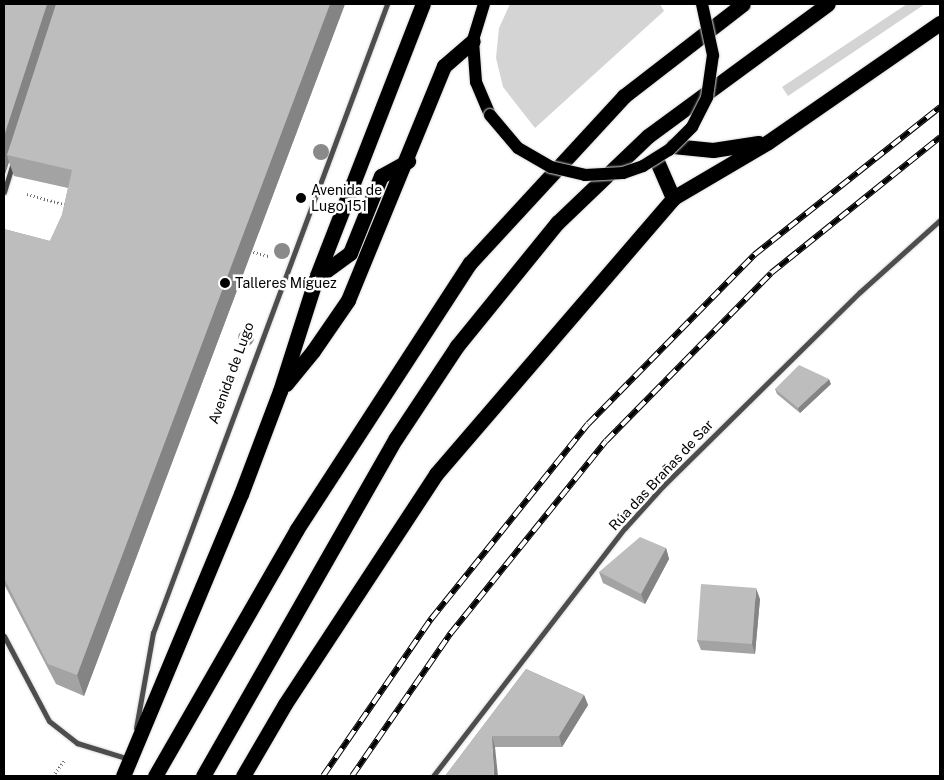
<!DOCTYPE html>
<html>
<head>
<meta charset="utf-8">
<style>
  body { margin:0 }
  #map { position:relative; width:944px; height:780px; overflow:hidden; background:#fff; font-family:"Public Sans",sans-serif }
  div>[style] { position:absolute }
  [style*='--x'] { left:calc(var(--x)*1px); top:calc(var(--y)*1px); width:calc(var(--w)*1px); rotate:calc(var(--a)*1deg) }
  .green>* { inset:0; background:#d4d4d4 }
  .path>* { height:3px; margin-top:-1.5px; transform-origin:0; background:repeating-linear-gradient(90deg,#6f6f6f 0 1px,transparent 0 3.5px) }
  .roads { filter:drop-shadow(0 0 1px #dbdbdb) drop-shadow(0 0 1px #dbdbdb) }
  .street>* { height:5px; margin:-2.5px; padding:0 2.5px; transform-origin:2.5px; border-radius:2.5px; background:#4d4d4d }
  .primary>* { height:12px; margin:-6px; padding:0 6px; transform-origin:6px; border-radius:6px; background:#000 }
  .highway>* { height:15px; margin:-7.5px; padding:0 7.5px; transform-origin:7.5px; border-radius:7.5px; background:#000 }
  .rail>* { height:5.5px; margin-top:-2.75px; transform-origin:0; background:repeating-linear-gradient(90deg,#fff 0 11px,#000 0 22px); box-sizing:border-box; border-block:1px solid #000 }
  .bridges { filter:drop-shadow(0 0 1px #dbdbdb) drop-shadow(0 0 1px #dbdbdb) }
  .primary-bridge>* { height:12px; margin:-6px; padding:0 6px; transform-origin:6px; border-radius:6px; background:#000 }
  .trees>* { width:16px; height:16px; margin:-8px; border-radius:50%; background:#8a8a8a }
  .wall>* { inset:0; background:#a3a3a3 }
  .shaded-wall>* { inset:0; background:#848484 }
  .building>* { inset:0; background:#bdbdbd }
  .dots>* { width:14px; height:14px; translate:-50% -50%; box-sizing:border-box; border:2px solid #fff; border-radius:50% }
  span { translate:-50% -50%; white-space:nowrap; text-align:center; line-height:1.15; -webkit-text-stroke:5px #fff; paint-order:stroke }
  .poi-label { font-size:14px; color:#000 }
  .left { translate:0 -50%; text-align:left }
  .street-label { font-size:14px; color:#000 }
  .frame { position:absolute; inset:0; border:5px solid #000; pointer-events:none }
</style>
</head>
<body>
<div id="map">
  <div class="green">
    <div style="clip-path:polygon(510px 4px,660px 4px,664px 11px,535px 128px,503px 87px,496px 58px,499px 28px)"></div>
    <div style="clip-path:polygon(907px 4px,925px 4px,788px 96px,782px 87px)"></div>
  </div>
  <div class="path">
    <div style="--x:27;--y:194;--w:41;--a:15.4"></div>
    <div style="--x:250;--y:251;--w:20;--a:15"></div>
    <div style="--x:53;--y:776;--w:19;--a:-54"></div>
  </div>
  <div class="roads">
    <div class="street">
      <div style="--x:4;--y:192;--w:30;--a:-73"></div>
      <div style="--x:4;--y:636;--w:96;--a:62.1"></div>
      <div style="--x:49;--y:721;--w:36;--a:38"></div>
      <div style="--x:77;--y:743;--w:54;--a:17.1"></div>
      <div style="--x:136;--y:728;--w:97;--a:-79.9"></div>
      <div style="--x:153;--y:633;--w:671;--a:-69.59"></div>
      <div style="--x:433;--y:776;--w:314;--a:-52.3"></div>
      <div style="--x:625;--y:528;--w:57;--a:-47.9"></div>
      <div style="--x:663;--y:486;--w:276;--a:-44.6"></div>
      <div style="--x:860;--y:292;--w:108;--a:-42"></div>
    </div>
    <div class="primary">
      <div style="--x:484;--y:4;--w:39;--a:107"></div>
      <div style="--x:473;--y:41;--w:41;--a:85.8"></div>
      <div style="--x:476;--y:82;--w:36;--a:67"></div>
    </div>
    <div class="highway">
      <div style="--x:673;--y:146;--w:40;--a:5.7"></div>
      <div style="--x:713;--y:150;--w:46;--a:-8.8"></div>
      <div style="--x:656;--y:159;--w:43;--a:66.4"></div>
      <div style="--x:316;--y:278;--w:42;--a:-36.3"></div>
      <div style="--x:350;--y:253;--w:83;--a:-68.1"></div>
      <div style="--x:381;--y:176;--w:31;--a:-29"></div>
      <div style="--x:286;--y:384;--w:43;--a:-50.7"></div>
      <div style="--x:313;--y:351;--w:62;--a:-55.5"></div>
      <div style="--x:348;--y:300;--w:253;--a:-67.7"></div>
      <div style="--x:444;--y:66;--w:38;--a:-41"></div>
      <div style="--x:123;--y:776;--w:306;--a:-67.3"></div>
      <div style="--x:241;--y:494;--w:110;--a:-69.3"></div>
      <div style="--x:280;--y:391;--w:119;--a:-72.3"></div>
      <div style="--x:316;--y:278;--w:294;--a:-68.7"></div>
      <div style="--x:155;--y:776;--w:285;--a:-60.1"></div>
      <div style="--x:297;--y:529;--w:317;--a:-57"></div>
      <div style="--x:470;--y:263;--w:227;--a:-47.3"></div>
      <div style="--x:624;--y:96;--w:150;--a:-37.7"></div>
      <div style="--x:203;--y:776;--w:389;--a:-60.3"></div>
      <div style="--x:396;--y:438;--w:110;--a:-56.5"></div>
      <div style="--x:457;--y:346;--w:159;--a:-50.9"></div>
      <div style="--x:557;--y:223;--w:126;--a:-43.7"></div>
      <div style="--x:648;--y:136;--w:223;--a:-36.3"></div>
      <div style="--x:243;--y:776;--w:83;--a:-59.7"></div>
      <div style="--x:285;--y:704;--w:275;--a:-56.7"></div>
      <div style="--x:436;--y:474;--w:364;--a:-49.3"></div>
      <div style="--x:673;--y:198;--w:110;--a:-30.5"></div>
      <div style="--x:768;--y:142;--w:209;--a:-34.7"></div>
    </div>
  </div>
  <div class="rail">
    <div style="--x:323;--y:776;--w:191;--a:-55.5"></div>
    <div style="--x:431;--y:619;--w:250;--a:-51.2"></div>
    <div style="--x:588;--y:424;--w:237;--a:-45.5"></div>
    <div style="--x:754;--y:255;--w:238;--a:-38.5"></div>
    <div style="--x:352;--y:776;--w:173;--a:-55.4"></div>
    <div style="--x:450;--y:634;--w:248;--a:-51.1"></div>
    <div style="--x:606;--y:441;--w:235;--a:-45.5"></div>
    <div style="--x:771;--y:273;--w:217;--a:-38.8"></div>
  </div>
  <div class="bridges">
    <div class="primary-bridge">
      <div style="--x:490;--y:115;--w:43;--a:49.7"></div>
      <div style="--x:518;--y:148;--w:38;--a:30"></div>
      <div style="--x:551;--y:167;--w:35;--a:13"></div>
      <div style="--x:585;--y:175;--w:38;--a:-3"></div>
      <div style="--x:623;--y:173;--w:21;--a:-19"></div>
      <div style="--x:643;--y:166;--w:31;--a:-32"></div>
      <div style="--x:669;--y:150;--w:33;--a:-45"></div>
      <div style="--x:692;--y:127;--w:34;--a:-63"></div>
      <div style="--x:707;--y:97;--w:42;--a:-81.9"></div>
      <div style="--x:713;--y:55;--w:52;--a:-102.2"></div>
    </div>
  </div>
  <div class="trees">
    <div style="left:321px;top:152px"></div>
    <div style="left:282px;top:251px"></div>
    <div style="left:246px;top:338px"></div>
  </div>
  <div class="wall">
    <div style="clip-path:polygon(4px 4px,345px 4px,84px 696px,56px 684px,4px 584px,4px 229px,50px 241px,62px 215px,68px 188px,14px 176px,9px 162px,5px 174px,4px 173px)"></div>
    <div style="clip-path:polygon(831px 384px,800px 413px,777px 394px,775px 389px)"></div>
    <div style="clip-path:polygon(666px 548px,669px 559px,645px 604px,603px 583px,599px 572px)"></div>
    <div style="clip-path:polygon(760px 599px,755px 654px,701px 650px,697px 640px)"></div>
    <div style="clip-path:polygon(526px 669px,584px 695px,588px 705px,562px 747px,495px 747px,445px 776px)"></div>
  </div>
  <div class="shaded-wall">
    <div style="clip-path:polygon(47px 4px,60px 4px,7px 155px,9px 162px,5px 174px,4px 169px,4px 136px)"></div>
    <div style="clip-path:polygon(330px 4px,345px 4px,84px 696px,77px 675px)"></div>
    <div style="clip-path:polygon(829px 379px,831px 384px,800px 413px,798px 408px)"></div>
    <div style="clip-path:polygon(666px 548px,669px 559px,645px 604px,641px 594px)"></div>
    <div style="clip-path:polygon(756px 588px,760px 599px,755px 654px,752px 644px)"></div>
    <div style="clip-path:polygon(584px 695px,588px 705px,562px 747px,559px 736px)"></div>
    <div style="clip-path:polygon(492px 736px,495px 747px,498px 776px,494px 776px)"></div>
  </div>
  <div class="building">
    <div style="clip-path:polygon(4px 4px,47px 4px,4px 136px)"></div>
    <div style="clip-path:polygon(56px 4px,330px 4px,77px 675px,48px 664px,4px 578px,4px 229px,50px 241px,62px 215px,72px 170px,7px 155px)"></div>
    <div style="clip-path:polygon(799px 365px,829px 379px,798px 408px,775px 389px)"></div>
    <div style="clip-path:polygon(640px 537px,666px 548px,641px 594px,599px 572px)"></div>
    <div style="clip-path:polygon(701px 584px,756px 588px,752px 644px,697px 640px)"></div>
    <div style="clip-path:polygon(526px 669px,584px 695px,559px 736px,492px 736px,494px 776px,445px 776px)"></div>
  </div>
  <div class="dots">
    <div style="left:301px;top:198px;background:#000"></div>
    <div style="left:225px;top:283px;background:#000"></div>
  </div>
  <div class="poi-label">
    <span class="left" style="left:311px;top:198px">Avenida de<br>Lugo 151</span>
    <span class="left" style="left:235px;top:283px">Talleres Míguez</span>
  </div>
  <div class="street-label">
    <span style="left:231px;top:373px;rotate:-70deg">Avenida de Lugo</span>
    <span style="left:661px;top:475px;rotate:-47deg">Rúa das Brañas de Sar</span>
  </div>
  <div class="frame"></div>
</div>
</body>
</html>
